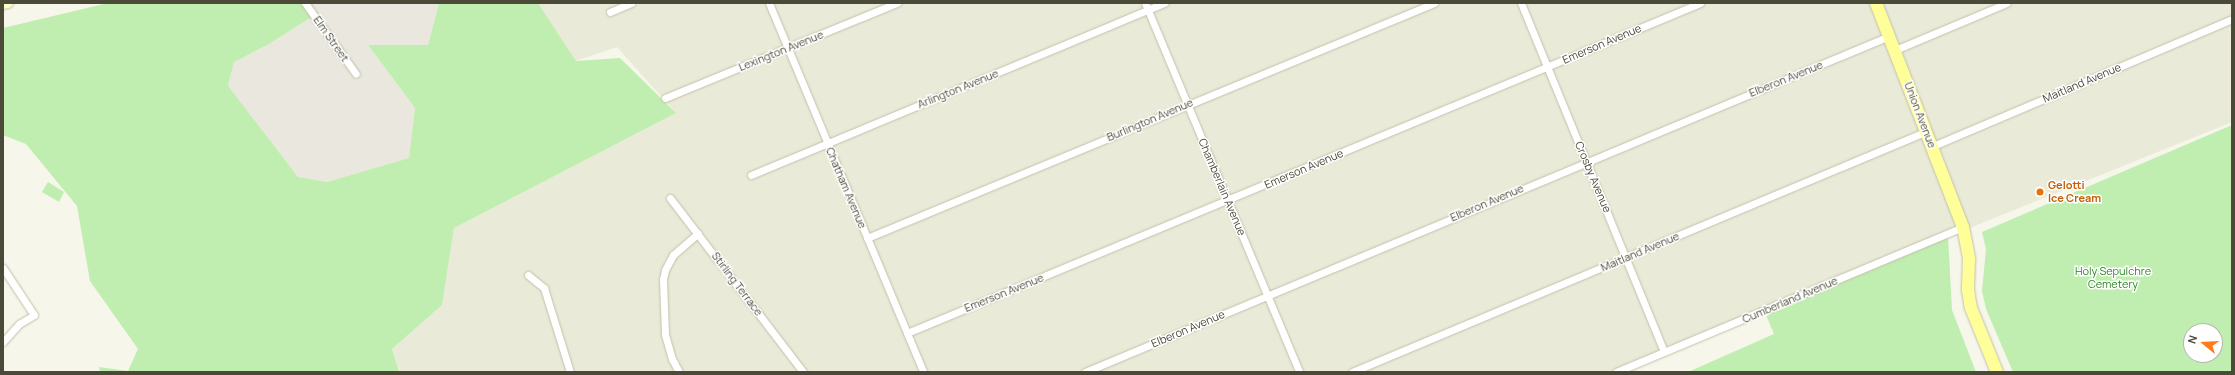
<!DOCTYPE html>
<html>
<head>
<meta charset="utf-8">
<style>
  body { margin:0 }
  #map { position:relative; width:2235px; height:375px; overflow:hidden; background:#f6f6ea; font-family:Manrope,sans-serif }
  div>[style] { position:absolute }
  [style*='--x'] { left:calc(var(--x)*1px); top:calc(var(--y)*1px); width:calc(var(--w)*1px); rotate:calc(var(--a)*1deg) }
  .residential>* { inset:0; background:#eaead8 }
  .industrial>* { inset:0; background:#e9e7de }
  .green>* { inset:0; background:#c0edb0 }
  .roads { filter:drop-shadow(0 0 1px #c3c1ab) drop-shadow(0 0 1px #c3c1ab) }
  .street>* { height:7px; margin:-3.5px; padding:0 3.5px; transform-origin:3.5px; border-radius:3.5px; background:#fff }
  .secondary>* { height:10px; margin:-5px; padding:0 5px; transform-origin:5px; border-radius:5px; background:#fdffcb }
  .primary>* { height:12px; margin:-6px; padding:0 6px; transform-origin:6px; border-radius:6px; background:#ffff9a }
  .dots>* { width:11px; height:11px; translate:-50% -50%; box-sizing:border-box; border:2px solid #fff; border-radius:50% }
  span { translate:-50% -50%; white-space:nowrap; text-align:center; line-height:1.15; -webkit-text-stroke:3px #fff; paint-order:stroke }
  .street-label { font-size:11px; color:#4b4937 }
  .food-label { font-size:11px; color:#c56008; font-weight:700 }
  .left { translate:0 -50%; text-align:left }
  .park-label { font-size:11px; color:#2e8324 }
  .frame { position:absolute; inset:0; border:4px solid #4b4937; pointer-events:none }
  .north { position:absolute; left:2183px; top:323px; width:40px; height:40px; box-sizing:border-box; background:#fff; border:1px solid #b7b6af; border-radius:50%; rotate:288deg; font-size:11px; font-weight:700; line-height:16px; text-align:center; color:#4b4937 }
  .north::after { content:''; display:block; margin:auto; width:14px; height:18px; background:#ff7b18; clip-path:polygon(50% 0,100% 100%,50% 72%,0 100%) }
</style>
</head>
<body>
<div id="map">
  <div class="residential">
    <div style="clip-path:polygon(538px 3px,2232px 3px,2232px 122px,1613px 372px,399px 372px,392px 349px,442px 305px,454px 228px,676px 113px,617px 47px,576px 61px)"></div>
  </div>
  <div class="industrial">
    <div style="clip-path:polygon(310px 3px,439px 3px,428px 45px,368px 45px,415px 108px,409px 158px,327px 182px,298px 177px,228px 87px,234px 62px,269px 44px,318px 13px)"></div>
  </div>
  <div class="green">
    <div style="clip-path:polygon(108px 3px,310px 3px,318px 13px,269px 44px,234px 62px,228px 86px,298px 177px,327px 182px,409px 158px,415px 108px,368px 45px,428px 45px,439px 3px,538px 3px,576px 61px,620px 58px,676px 113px,454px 228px,442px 305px,392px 349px,399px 372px,100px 372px,99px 367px,128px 371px,138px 349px,90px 281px,77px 206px,26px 144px,3px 135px,3px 28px)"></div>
    <div style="clip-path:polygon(evenodd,2232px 125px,2232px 372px,2013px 372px,1986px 309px,1982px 291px,1986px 249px,1982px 232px,2232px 125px,2191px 331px,2215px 331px,2215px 355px,2191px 355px,2191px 331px)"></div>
    <div style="clip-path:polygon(48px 182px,64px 192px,59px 202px,42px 192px)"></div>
    <div style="clip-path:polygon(1948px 236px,1952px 310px,1976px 372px,1688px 372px,1774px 334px,1764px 310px)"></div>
  </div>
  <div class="roads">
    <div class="street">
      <div style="--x:305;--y:3;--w:87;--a:54.3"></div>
      <div style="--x:769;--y:3;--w:400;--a:67.3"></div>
      <div style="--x:1145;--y:3;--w:400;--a:67.3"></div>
      <div style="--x:1521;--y:3;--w:377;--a:67.7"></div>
      <div style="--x:610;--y:12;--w:23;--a:-23"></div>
      <div style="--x:1895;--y:50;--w:121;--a:-22.8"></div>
      <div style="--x:665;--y:98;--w:251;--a:-22.3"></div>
      <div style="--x:1933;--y:146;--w:325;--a:-23"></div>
      <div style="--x:751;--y:175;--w:448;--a:-22.6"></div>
      <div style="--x:670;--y:198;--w:219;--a:52.6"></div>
      <div style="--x:867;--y:238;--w:614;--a:-22.51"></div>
      <div style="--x:3;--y:268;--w:56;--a:56.6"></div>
      <div style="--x:34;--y:315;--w:17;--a:149"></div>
      <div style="--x:19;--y:324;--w:24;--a:132"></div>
      <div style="--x:528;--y:275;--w:21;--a:39"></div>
      <div style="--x:544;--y:288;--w:88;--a:72.8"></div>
      <div style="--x:907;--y:333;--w:859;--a:-22.59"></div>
      <div style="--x:679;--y:372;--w:15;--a:-118"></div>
      <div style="--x:672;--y:359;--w:26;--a:-106"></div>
      <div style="--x:665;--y:334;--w:55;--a:-92.1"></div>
      <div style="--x:663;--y:279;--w:9;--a:-77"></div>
      <div style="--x:665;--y:270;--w:17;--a:-62"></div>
      <div style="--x:673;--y:255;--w:33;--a:-41"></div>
      <div style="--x:1085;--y:372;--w:871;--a:-22.68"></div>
      <div style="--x:1352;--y:372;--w:623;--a:-22.74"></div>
      <div style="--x:1616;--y:372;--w:376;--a:-22.7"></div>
    </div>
    <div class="secondary">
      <div style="--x:3;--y:4;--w:5;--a:-11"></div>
    </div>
    <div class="primary">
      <div style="--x:1876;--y:3;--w:240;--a:68.8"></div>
      <div style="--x:1963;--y:227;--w:33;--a:79"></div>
      <div style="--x:1969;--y:259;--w:31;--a:92"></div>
      <div style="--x:1968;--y:290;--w:18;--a:81"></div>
      <div style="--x:1971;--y:308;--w:69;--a:67.9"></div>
    </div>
  </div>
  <div class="dots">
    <div style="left:2040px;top:192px;background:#e8710a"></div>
  </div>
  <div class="street-label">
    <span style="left:331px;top:39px;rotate:55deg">Elm Street</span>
    <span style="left:1602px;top:44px;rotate:-23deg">Emerson Avenue</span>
    <span style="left:781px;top:51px;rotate:-22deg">Lexington Avenue</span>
    <span style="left:1786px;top:79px;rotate:-22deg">Elberon Avenue</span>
    <span style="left:2082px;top:83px;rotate:-23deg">Maitland Avenue</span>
    <span style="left:958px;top:89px;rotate:-22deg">Arlington Avenue</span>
    <span style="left:1920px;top:115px;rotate:69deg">Union Avenue</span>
    <span style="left:1150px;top:120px;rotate:-23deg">Burlington Avenue</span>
    <span style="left:1304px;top:169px;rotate:-23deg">Emerson Avenue</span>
    <span style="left:1593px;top:177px;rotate:67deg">Crosby Avenue</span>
    <span style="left:1222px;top:187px;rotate:67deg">Chamberlain Avenue</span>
    <span style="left:846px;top:188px;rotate:67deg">Chatham Avenue</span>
    <span style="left:1487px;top:203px;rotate:-23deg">Elberon Avenue</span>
    <span style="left:1640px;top:252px;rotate:-23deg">Maitland Avenue</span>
    <span style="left:737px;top:284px;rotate:53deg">Stirling Terrace</span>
    <span style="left:1004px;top:293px;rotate:-22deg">Emerson Avenue</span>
    <span style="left:1790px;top:300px;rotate:-23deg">Cumberland Avenue</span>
    <span style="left:1188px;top:329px;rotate:-23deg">Elberon Avenue</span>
  </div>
  <div class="food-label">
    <span class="left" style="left:2048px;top:192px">Gelotti<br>Ice Cream</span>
  </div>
  <div class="park-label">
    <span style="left:2113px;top:278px">Holy Sepulchre<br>Cemetery</span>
  </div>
  <div class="frame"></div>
  <div class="north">N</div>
</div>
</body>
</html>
